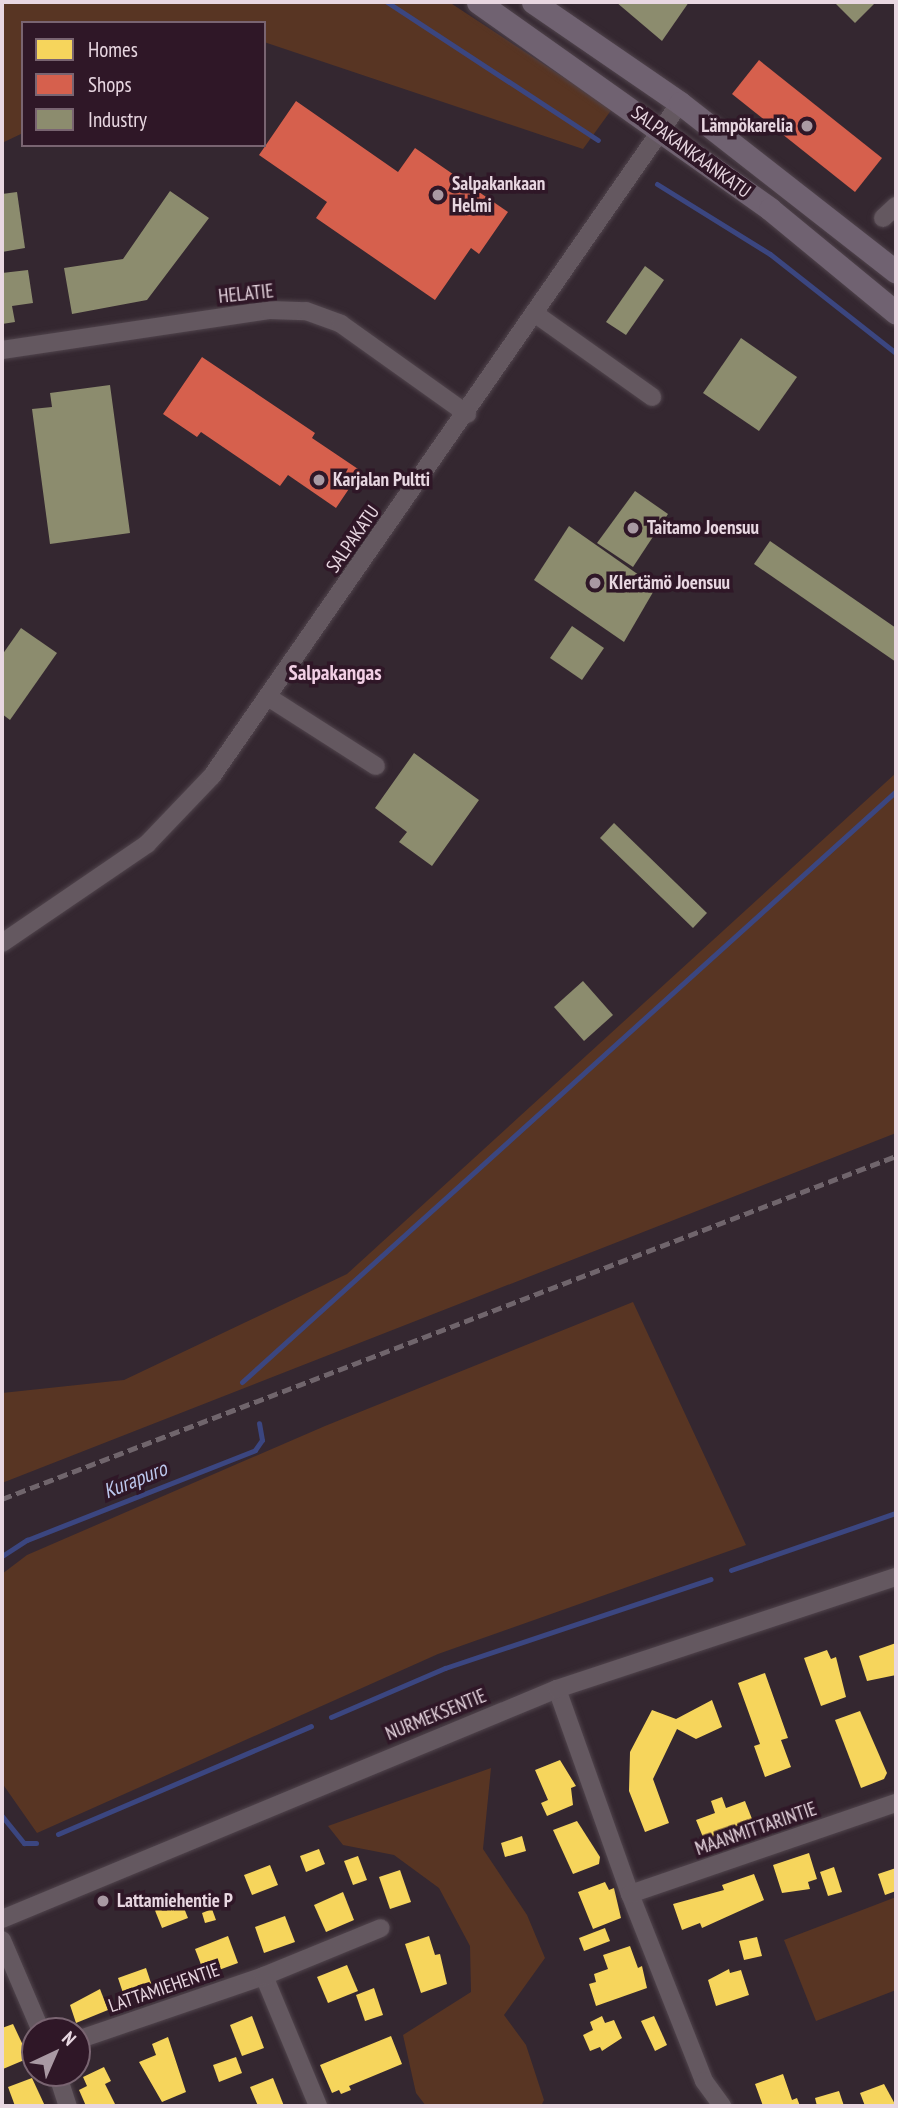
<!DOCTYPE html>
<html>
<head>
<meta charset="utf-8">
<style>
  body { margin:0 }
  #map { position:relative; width:898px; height:2108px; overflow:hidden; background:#342730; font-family:"PT Sans Narrow",sans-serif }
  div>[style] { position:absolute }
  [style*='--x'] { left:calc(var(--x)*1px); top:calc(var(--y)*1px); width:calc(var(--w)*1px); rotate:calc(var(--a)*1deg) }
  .green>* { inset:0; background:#583523 }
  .homes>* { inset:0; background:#f6d55c }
  .shops>* { inset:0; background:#d6604d }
  .industry>* { inset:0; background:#8c8c6e }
  .stream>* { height:5px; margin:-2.5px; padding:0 2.5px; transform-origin:2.5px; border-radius:2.5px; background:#3b4680 }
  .roads { filter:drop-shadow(0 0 2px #50444c) drop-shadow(0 0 2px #50444c) }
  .minor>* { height:18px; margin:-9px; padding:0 9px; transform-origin:9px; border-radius:9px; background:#645860 }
  .major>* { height:23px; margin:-11.5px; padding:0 11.5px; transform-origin:11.5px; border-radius:11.5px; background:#706271 }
  .rail>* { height:5px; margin-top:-2.5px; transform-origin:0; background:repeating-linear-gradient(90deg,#70656c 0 10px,transparent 0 15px) }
  .dots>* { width:19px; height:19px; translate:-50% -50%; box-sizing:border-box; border:4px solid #2f1727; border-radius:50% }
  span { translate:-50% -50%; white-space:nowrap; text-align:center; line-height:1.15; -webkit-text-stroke:7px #2f1727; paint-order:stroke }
  .poi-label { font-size:19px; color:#e8d7e1; font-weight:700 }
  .right { translate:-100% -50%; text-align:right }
  .left { translate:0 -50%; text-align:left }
  .street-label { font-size:19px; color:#e8d7e1 }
  .neighbourhood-label { font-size:21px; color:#f2d0e5; font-weight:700 }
  .water-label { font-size:21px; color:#bdc8ee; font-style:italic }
  .frame { position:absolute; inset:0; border:4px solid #e8d7e1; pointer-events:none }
  .legend { position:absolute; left:21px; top:21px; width:245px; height:126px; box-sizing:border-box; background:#2f1727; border:2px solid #796471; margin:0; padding:9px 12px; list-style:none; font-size:21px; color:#e8d7e1 }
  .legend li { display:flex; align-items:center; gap:14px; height:35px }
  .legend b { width:35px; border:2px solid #796471 }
  .north { position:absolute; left:21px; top:2017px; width:70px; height:70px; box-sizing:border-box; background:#2f1727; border:2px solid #796471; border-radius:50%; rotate:44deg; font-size:19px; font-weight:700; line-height:28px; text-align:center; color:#e8d7e1 }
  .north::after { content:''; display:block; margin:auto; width:24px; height:32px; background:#a999a3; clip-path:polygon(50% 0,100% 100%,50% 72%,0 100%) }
</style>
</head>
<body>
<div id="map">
  <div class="green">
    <div style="clip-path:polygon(2px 2px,449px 2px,612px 109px,583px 149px,264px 42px,264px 23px,23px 23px,23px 133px,2px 143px)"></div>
    <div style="clip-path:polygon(896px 773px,896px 1133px,2px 1483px,2px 1393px,124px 1380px,347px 1274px)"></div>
    <div style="clip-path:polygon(633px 1302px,746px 1545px,438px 1654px,37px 1833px,2px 1783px,2px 1574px,27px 1555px,325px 1426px)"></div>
    <div style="clip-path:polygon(491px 1768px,483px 1849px,527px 1915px,545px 1958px,504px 2015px,526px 2045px,544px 2100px,541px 2106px,426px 2106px,416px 2093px,403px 2035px,471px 1992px,470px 1946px,439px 1888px,394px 1855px,343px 1845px,328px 1826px)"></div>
    <div style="clip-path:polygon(896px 1897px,896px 1990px,816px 2021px,784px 1940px)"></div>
  </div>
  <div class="homes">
    <div style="clip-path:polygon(896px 1643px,896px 1675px,867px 1681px,859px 1656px)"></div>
    <div style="clip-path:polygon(827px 1650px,831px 1659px,836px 1657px,846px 1697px,821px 1706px,804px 1658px)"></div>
    <div style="clip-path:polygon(765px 1673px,788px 1738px,781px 1740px,791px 1767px,765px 1777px,754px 1746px,760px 1744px,738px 1683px)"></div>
    <div style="clip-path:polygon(712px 1700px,722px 1727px,696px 1739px,677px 1729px,653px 1779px,669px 1823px,645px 1832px,629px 1791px,630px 1752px,652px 1710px,676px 1719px)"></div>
    <div style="clip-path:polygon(860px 1711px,887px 1773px,884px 1779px,861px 1788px,835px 1720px)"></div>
    <div style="clip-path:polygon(560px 1760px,576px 1786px,571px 1788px,573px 1805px,547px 1816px,541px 1803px,548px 1800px,535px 1770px)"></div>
    <div style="clip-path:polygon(722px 1797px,726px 1808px,745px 1801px,756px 1829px,707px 1847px,696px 1820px,715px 1813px,711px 1801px)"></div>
    <div style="clip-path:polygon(577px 1821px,600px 1857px,599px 1864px,573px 1874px,553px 1830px)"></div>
    <div style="clip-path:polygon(522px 1836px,526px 1851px,505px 1857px,501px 1843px)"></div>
    <div style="clip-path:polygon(319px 1849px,325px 1864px,306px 1872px,300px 1856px)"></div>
    <div style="clip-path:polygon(809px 1853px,817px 1879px,808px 1882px,810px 1889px,782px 1893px,773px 1865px)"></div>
    <div style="clip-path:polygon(358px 1856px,367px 1880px,353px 1885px,344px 1861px)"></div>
    <div style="clip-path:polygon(270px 1865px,278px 1885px,252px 1895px,244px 1875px)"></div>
    <div style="clip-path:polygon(834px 1867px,842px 1892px,828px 1896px,820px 1872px)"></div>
    <div style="clip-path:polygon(896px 1868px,896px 1891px,885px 1895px,878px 1874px)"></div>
    <div style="clip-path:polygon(400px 1870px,411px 1902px,390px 1909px,379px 1877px)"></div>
    <div style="clip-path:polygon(754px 1874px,764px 1900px,702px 1928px,700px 1923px,682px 1930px,673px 1904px,724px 1890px,722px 1885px)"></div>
    <div style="clip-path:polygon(605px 1882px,609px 1890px,614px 1888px,621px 1918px,593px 1929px,578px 1892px)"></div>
    <div style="clip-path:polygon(343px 1892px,354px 1920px,326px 1932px,314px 1905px)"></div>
    <div style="clip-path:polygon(180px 1898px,188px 1918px,162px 1928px,154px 1908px)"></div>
    <div style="clip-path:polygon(212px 1909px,216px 1920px,205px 1923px,202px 1913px)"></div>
    <div style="clip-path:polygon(285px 1916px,295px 1942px,264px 1953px,255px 1927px)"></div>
    <div style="clip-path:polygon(605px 1928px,610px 1941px,584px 1951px,579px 1938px)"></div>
    <div style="clip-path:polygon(228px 1936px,238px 1963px,205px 1975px,195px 1949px)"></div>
    <div style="clip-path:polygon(429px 1936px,435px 1955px,440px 1954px,447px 1984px,421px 1993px,405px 1944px)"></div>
    <div style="clip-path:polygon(757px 1937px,762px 1956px,744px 1960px,739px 1941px)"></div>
    <div style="clip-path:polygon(630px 1946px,638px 1968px,642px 1966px,647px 1988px,596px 2006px,589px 1984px,596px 1982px,594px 1974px,608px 1969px,603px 1955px)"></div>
    <div style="clip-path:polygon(347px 1965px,358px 1991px,328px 2003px,317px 1977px)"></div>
    <div style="clip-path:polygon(146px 1968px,152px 1986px,124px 1996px,118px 1978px)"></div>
    <div style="clip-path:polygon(729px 1969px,730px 1973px,741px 1970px,749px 1995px,716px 2006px,708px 1980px)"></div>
    <div style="clip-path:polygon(374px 1988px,383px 2015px,365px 2021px,356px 1995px)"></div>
    <div style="clip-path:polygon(100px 1989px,108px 2010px,76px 2023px,70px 2005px)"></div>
    <div style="clip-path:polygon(252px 2016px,264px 2048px,242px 2056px,230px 2025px)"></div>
    <div style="clip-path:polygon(602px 2016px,605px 2023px,614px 2020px,622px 2038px,602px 2051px,600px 2047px,590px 2051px,583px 2035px,593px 2030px,590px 2022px)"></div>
    <div style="clip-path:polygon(654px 2016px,667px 2045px,655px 2051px,641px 2021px)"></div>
    <div style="clip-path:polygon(13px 2024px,29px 2058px,3px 2069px,2px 2028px)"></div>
    <div style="clip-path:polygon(391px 2036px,402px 2064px,349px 2086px,351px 2090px,341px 2094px,339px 2090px,332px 2093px,320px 2065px)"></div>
    <div style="clip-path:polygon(168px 2037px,186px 2092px,162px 2102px,139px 2062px,156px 2055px,152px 2044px)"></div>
    <div style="clip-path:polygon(236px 2057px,242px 2073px,219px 2082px,213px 2065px)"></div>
    <div style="clip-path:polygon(104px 2067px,111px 2081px,105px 2084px,116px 2106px,86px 2106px,79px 2090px,87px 2086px,83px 2077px)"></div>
    <div style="clip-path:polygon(783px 2074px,792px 2100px,797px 2098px,800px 2106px,763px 2106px,755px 2084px)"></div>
    <div style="clip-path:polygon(32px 2078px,45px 2106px,15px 2106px,8px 2087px)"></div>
    <div style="clip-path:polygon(273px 2078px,284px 2106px,258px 2106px,250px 2087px)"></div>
    <div style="clip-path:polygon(884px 2084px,896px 2106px,865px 2106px,860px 2093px)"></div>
    <div style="clip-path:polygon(839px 2091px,844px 2106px,817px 2106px,815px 2098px)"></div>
  </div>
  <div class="shops">
    <div style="clip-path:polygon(759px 60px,882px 158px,855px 192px,732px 94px)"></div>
    <div style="clip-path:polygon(296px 101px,398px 172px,415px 148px,508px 212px,479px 254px,471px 248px,435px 300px,316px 218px,327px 202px,259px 155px)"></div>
    <div style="clip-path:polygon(202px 357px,315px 433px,312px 438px,361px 471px,336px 508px,288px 475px,280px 486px,201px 432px,197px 437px,163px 414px)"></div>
  </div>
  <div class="industry">
    <div style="clip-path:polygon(616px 2px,689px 2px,662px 41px)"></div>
    <div style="clip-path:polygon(834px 2px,876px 2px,855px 23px)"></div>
    <div style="clip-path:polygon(170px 191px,209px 218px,147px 300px,72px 314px,64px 268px,123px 259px)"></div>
    <div style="clip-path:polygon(17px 192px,25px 248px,2px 252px,2px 194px)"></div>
    <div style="clip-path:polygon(645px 266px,664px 280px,626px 335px,606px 322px)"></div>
    <div style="clip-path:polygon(28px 270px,33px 303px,12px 306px,15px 322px,2px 324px,2px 273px)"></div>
    <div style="clip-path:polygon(741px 338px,797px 377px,759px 431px,703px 393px)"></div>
    <div style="clip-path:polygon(110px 385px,130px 533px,50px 544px,32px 409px,52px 407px,50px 393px)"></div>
    <div style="clip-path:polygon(635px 491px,668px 514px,633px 567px,597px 543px)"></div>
    <div style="clip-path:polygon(569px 526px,656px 587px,624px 642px,534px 580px)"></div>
    <div style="clip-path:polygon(770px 541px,896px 628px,896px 662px,754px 564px)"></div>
    <div style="clip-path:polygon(572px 626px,604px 648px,582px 680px,550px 658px)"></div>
    <div style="clip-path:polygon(21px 628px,57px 653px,10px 720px,2px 714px,2px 655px)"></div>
    <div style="clip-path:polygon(414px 753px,479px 800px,432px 866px,399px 842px,407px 832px,375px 808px)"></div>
    <div style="clip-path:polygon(614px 823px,707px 913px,693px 928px,600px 838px)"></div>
    <div style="clip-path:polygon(583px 981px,613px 1015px,584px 1041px,554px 1007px)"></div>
  </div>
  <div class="stream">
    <div style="--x:387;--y:2;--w:252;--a:33.2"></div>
    <div style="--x:657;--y:184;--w:133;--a:31.8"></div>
    <div style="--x:770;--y:254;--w:160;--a:38.2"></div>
    <div style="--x:242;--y:1382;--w:881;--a:-42.1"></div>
    <div style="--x:2;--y:1556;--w:30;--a:-33"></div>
    <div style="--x:27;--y:1540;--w:245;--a:-21.5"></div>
    <div style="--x:255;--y:1450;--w:12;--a:-55"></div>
    <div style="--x:262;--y:1440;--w:17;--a:-100"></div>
    <div style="--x:731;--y:1570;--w:175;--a:-19.1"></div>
    <div style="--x:331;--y:1717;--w:124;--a:-23.3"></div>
    <div style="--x:445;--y:1668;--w:280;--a:-18.5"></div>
    <div style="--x:2;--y:1816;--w:35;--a:51"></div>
    <div style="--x:24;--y:1843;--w:12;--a:0"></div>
    <div style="--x:58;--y:1834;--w:275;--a:-23.1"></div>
  </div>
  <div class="roads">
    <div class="minor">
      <div style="--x:883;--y:218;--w:18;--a:-43"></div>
      <div style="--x:534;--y:313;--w:145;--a:35.4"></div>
      <div style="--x:2;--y:350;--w:270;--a:-8.5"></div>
      <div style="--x:269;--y:310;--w:37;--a:2"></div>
      <div style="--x:306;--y:311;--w:37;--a:20"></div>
      <div style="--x:341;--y:324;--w:155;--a:35.5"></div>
      <div style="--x:268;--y:697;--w:128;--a:32.6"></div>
      <div style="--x:2;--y:943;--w:176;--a:-34.3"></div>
      <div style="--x:147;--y:844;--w:94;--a:-46.3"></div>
      <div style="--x:212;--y:776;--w:820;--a:-55.19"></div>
      <div style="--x:557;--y:1689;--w:218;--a:70.4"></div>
      <div style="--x:630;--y:1894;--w:201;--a:68.4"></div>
      <div style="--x:704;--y:2081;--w:31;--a:54"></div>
      <div style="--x:630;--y:1894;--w:281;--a:-18.9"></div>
      <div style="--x:2;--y:1919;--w:601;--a:-22.51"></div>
      <div style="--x:557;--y:1689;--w:357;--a:-18.3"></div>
      <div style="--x:2;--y:1940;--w:99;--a:66.8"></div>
      <div style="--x:264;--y:1976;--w:141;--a:67.4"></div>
      <div style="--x:77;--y:2040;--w:198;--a:-18.9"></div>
      <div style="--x:264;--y:1976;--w:126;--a:-22.3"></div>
      <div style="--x:57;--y:2073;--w:35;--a:72"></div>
    </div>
    <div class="major">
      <div style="--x:478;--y:2;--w:358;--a:35.3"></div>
      <div style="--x:770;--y:209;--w:163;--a:39.5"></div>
      <div style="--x:533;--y:2;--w:178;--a:34.5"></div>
      <div style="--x:680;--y:103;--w:274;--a:38"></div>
    </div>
  </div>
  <div class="rail">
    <div style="--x:2;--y:1499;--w:958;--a:-20.99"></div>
  </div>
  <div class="dots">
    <div style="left:807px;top:126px;background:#a999a3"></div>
    <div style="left:438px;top:195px;background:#a999a3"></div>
    <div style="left:319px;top:480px;background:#a999a3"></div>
    <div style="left:633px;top:528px;background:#a999a3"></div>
    <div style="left:595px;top:583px;background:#a999a3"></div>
    <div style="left:103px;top:1901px;background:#a999a3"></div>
  </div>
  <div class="poi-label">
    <span class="right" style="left:793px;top:126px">Lämpökarelia</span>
    <span class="left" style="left:452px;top:195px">Salpakankaan<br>Helmi</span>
    <span class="left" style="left:333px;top:480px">Karjalan Pultti</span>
    <span class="left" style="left:647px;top:528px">Taitamo Joensuu</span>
    <span class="left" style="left:609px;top:583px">KIertämö Joensuu</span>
    <span class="left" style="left:117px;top:1901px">Lattamiehentie P</span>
  </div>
  <div class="street-label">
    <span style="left:691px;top:152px;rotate:36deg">SALPAKANKAANKATU</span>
    <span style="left:246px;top:294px;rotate:-6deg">HELATIE</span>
    <span style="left:353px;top:539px;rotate:-55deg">SALPAKATU</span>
    <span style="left:436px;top:1715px;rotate:-22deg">NURMEKSENTIE</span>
    <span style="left:756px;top:1829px;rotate:-19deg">MAANMITTARINTIE</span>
    <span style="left:164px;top:1988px;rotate:-19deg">LATTAMIEHENTIE</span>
  </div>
  <div class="neighbourhood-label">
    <span style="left:335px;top:673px">Salpakangas</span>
  </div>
  <div class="water-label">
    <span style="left:135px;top:1480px;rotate:-22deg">Kurapuro</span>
  </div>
  <div class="frame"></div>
  <ul class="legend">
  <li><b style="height:19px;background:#f6d55c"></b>Homes</li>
  <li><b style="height:19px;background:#d6604d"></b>Shops</li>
  <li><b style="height:19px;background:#8c8c6e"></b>Industry</li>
  </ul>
  <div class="north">N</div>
</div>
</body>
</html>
